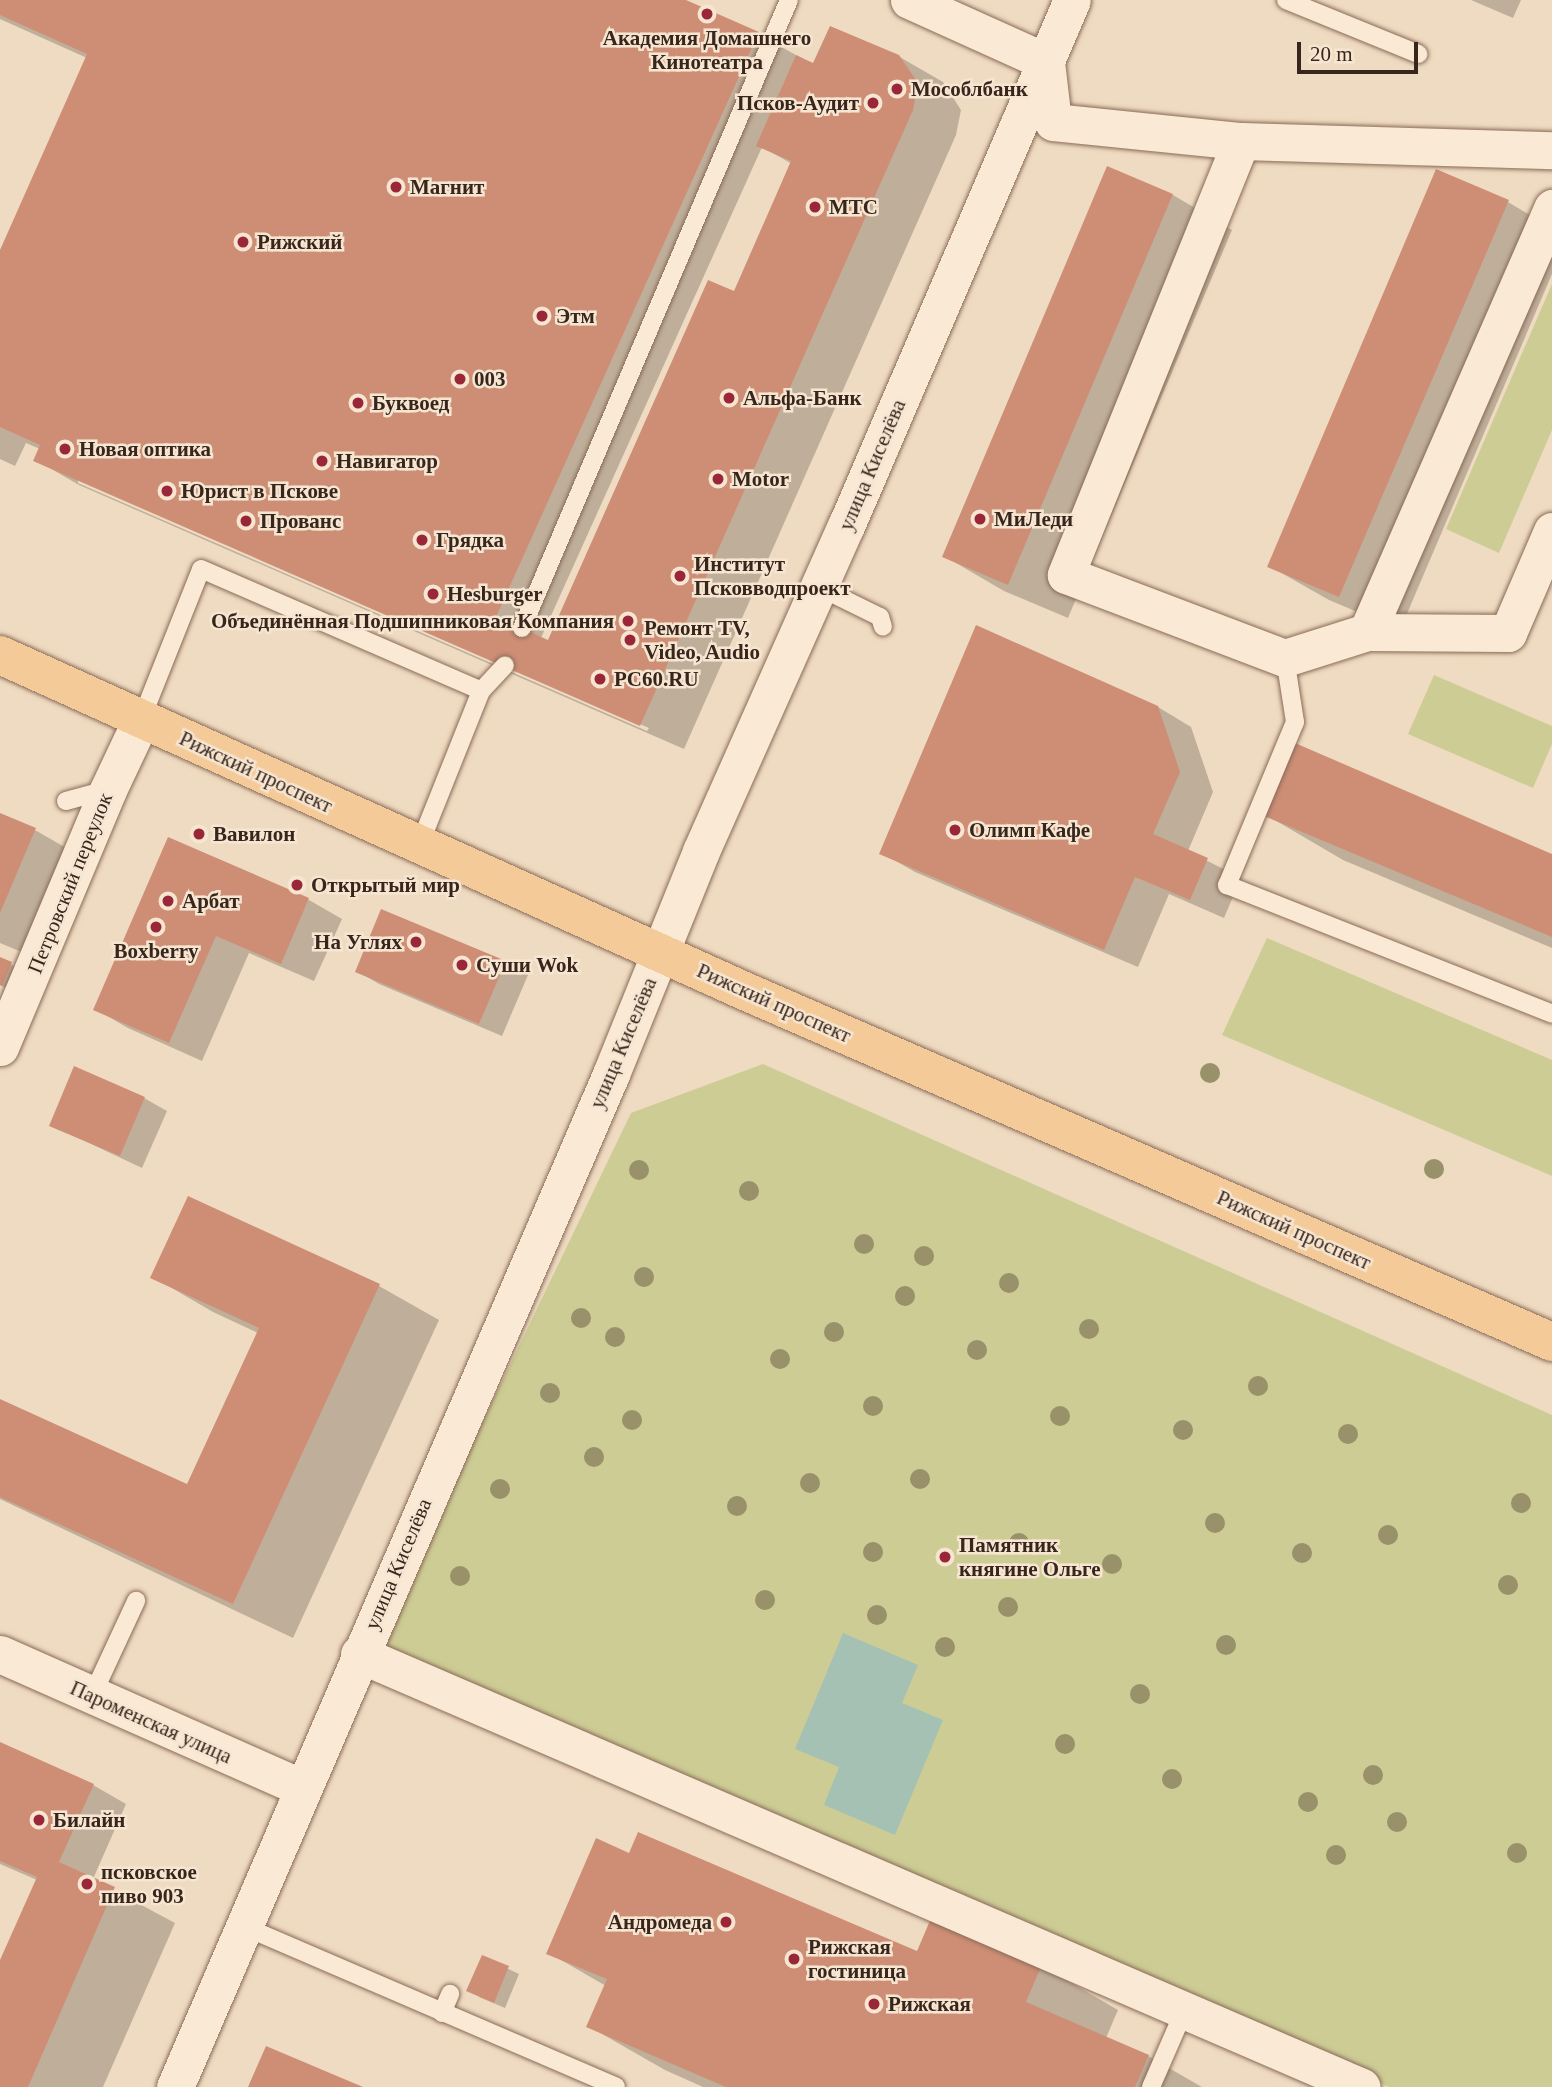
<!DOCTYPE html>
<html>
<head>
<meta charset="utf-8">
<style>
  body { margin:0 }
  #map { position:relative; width:1552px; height:2087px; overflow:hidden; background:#efdbc1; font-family:Georgia,serif }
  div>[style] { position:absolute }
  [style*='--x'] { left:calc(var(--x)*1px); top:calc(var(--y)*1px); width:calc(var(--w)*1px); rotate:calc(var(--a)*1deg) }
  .green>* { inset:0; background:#cdcc95 }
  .water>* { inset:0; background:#a4c1b4 }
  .shadow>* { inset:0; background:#0003 }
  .building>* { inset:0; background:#ce8e76 }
  .roads { filter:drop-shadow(0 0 2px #896b58) drop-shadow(0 0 2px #896b58) }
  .service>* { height:18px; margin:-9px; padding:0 9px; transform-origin:9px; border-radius:9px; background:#fae9d5 }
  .minor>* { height:37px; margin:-18.5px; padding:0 18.5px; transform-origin:18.5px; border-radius:18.5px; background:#fae9d5 }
  .primary>* { height:38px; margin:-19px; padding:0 19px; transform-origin:19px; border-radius:19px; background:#f4ca98 }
  .trees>* { width:20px; height:20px; margin:-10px; border-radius:50%; background:#98916a }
  .dots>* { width:19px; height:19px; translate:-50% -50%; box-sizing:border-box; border:4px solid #f6e6d1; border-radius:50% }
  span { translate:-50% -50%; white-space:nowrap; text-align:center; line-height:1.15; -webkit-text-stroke:5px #f6e6d1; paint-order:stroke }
  .poi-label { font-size:21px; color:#38261d; font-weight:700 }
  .left { translate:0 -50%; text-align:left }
  .right { translate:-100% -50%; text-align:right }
  .street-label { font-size:21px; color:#38261d }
  .scale { position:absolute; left:1297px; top:42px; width:121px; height:32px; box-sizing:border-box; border:4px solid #38261d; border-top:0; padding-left:9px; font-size:21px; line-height:24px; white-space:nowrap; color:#38261d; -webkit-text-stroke:5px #f6e6d1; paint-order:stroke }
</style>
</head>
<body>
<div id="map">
  <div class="green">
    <div style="clip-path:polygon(1552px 284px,1552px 430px,1499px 553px,1446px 529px)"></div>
    <div style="clip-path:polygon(1434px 675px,1552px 726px,1552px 744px,1533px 788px,1408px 734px)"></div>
    <div style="clip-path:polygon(1267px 938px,1552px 1060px,1552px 1176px,1222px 1035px)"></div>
    <div style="clip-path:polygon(763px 1064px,1552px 1415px,1552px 2087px,1389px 2087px,374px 1648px,631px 1113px)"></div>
  </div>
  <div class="water">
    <div style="clip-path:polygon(843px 1633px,918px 1665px,902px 1703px,943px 1720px,895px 1835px,824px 1805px,839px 1767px,795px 1749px)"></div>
  </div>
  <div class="shadow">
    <div style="clip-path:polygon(evenodd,0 0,682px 0,758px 34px,814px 65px,898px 56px,943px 82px,961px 110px,956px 135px,684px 749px,79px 485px,36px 460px,40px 449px,26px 443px,15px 466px,0 459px,0 254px,87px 58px,0 19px,0 0,762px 147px,792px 164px,735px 293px,549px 642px,541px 638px,762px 147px,0 0,78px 479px,649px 728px,647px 731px,78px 483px,78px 479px)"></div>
    <div style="clip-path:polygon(1471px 0,1521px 0,1513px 18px)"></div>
    <div style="clip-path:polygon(1108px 168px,1173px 195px,1232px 230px,1068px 618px,1004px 591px,944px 556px)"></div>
    <div style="clip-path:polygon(1508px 202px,1552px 228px,1552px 274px,1400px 630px,1329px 600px,1269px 566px)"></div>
    <div style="clip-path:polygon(1158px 707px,1191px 727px,1213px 792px,1188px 851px,1241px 878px,1224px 918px,1169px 894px,1138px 967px,915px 872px,882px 853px)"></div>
    <div style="clip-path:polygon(0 815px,35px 830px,68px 849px,24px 953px,0 943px)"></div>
    <div style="clip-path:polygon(1266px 815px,1552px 855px,1552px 948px,1343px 860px)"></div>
    <div style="clip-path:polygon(169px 839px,309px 900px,342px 919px,314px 981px,249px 953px,202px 1061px,128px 1028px,95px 1009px)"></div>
    <div style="clip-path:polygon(0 959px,22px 970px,13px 991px,0 985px)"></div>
    <div style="clip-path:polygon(505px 962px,528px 975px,502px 1036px,379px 984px,357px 971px)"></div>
    <div style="clip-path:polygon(144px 1098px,167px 1111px,142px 1168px,51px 1125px)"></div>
    <div style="clip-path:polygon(189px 1198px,379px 1286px,439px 1320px,293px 1638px,0 1499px,0 1401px,188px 1487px,258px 1333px,213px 1312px,153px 1277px)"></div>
    <div style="clip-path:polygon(0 1744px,93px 1785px,126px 1804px,93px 1879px,175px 1923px,103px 2087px,0 2087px,0 1964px,37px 1880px,0 1864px)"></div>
    <div style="clip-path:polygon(630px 1855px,918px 1954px,1042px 1966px,1118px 2010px,1106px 2038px,1148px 2056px,1202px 2087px,703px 2087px,665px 2070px,588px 2026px,606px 1986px,549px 1953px)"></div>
    <div style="clip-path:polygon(483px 1957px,519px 1974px,505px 2008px,479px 1997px)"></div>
  </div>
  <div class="building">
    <div style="clip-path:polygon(0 0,686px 0,759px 32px,496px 617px,548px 640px,708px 280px,734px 291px,791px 161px,756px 146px,796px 55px,813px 63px,830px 26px,899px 55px,918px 83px,913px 110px,640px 726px,33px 461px,40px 445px,0 427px,0 250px,87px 54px,0 15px)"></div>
    <div style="clip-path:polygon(1107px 166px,1173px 194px,1008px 585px,942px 557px)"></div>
    <div style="clip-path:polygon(1436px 169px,1509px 200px,1339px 597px,1267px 567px)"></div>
    <div style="clip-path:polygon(976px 625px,1158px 706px,1180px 772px,1153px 834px,1208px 858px,1190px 900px,1135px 877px,1104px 950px,879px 854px)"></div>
    <div style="clip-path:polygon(1295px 743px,1552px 854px,1552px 937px,1264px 816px)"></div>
    <div style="clip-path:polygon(0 813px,36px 828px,0 913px)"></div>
    <div style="clip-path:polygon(168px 837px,309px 898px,281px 964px,216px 936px,169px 1043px,93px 1010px)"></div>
    <div style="clip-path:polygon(381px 909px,506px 961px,479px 1024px,355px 972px)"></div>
    <div style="clip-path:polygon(0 957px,12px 962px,2px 986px,0 985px)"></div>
    <div style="clip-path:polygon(74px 1066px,145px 1097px,120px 1156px,49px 1126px)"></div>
    <div style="clip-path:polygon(188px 1196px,380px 1284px,233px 1604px,0 1497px,0 1399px,187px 1484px,259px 1328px,150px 1278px)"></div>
    <div style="clip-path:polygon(0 1742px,94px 1784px,59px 1862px,115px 1887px,28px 2087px,0 2087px,0 1960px,37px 1877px,0 1861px)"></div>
    <div style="clip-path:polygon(638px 1832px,917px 1951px,932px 1916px,1042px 1964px,1026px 2002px,1149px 2055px,1135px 2087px,726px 2087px,586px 2027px,607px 1979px,546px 1954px,596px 1838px,629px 1853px)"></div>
    <div style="clip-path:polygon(482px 1955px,509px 1966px,494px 2003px,466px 1991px)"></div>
    <div style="clip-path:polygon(266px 2046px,363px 2087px,248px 2087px)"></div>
  </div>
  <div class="roads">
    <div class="service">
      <div style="--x:1286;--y:0;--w:143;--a:22.2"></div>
      <div style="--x:819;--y:587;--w:68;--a:26.2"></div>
      <div style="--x:880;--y:617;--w:10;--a:73"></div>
      <div style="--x:522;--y:628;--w:682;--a:-66.97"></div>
      <div style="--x:1285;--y:658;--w:65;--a:81.1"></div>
      <div style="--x:1295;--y:722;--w:177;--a:112.6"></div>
      <div style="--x:1227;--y:885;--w:350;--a:21.6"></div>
      <div style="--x:481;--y:691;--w:35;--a:-47"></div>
      <div style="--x:141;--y:720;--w:162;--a:-68.3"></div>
      <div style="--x:201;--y:569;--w:305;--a:23.5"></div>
      <div style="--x:481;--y:691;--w:167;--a:111.8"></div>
      <div style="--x:66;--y:801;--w:41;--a:-15.4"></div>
      <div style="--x:92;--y:1696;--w:105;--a:-65.1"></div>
      <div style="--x:243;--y:1926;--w:406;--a:23.3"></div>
      <div style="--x:442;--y:2013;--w:21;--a:-67"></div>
      <div style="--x:1151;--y:2087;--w:83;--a:-66.5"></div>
    </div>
    <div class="minor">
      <div style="--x:909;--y:0;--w:150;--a:24.3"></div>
      <div style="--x:1046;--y:62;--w:60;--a:83.3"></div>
      <div style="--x:1053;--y:122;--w:189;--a:5.8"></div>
      <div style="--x:1241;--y:141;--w:311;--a:1.7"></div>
      <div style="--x:1241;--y:141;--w:468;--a:112"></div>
      <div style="--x:1066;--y:575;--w:234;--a:20.8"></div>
      <div style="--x:1285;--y:658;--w:86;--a:-17.6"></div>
      <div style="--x:1367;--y:632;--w:141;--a:0.4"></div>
      <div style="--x:1508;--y:633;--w:111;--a:-66.7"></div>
      <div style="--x:1367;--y:632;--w:463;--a:-66.4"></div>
      <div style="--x:0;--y:1047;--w:279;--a:-67.2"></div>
      <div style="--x:108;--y:790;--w:77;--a:-64.8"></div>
      <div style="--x:0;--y:1654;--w:330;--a:23.9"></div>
      <div style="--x:359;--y:1654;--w:1092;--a:23.35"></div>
      <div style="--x:175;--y:2087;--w:1103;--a:-66.71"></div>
      <div style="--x:611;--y:1074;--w:240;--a:-68"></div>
      <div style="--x:701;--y:851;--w:356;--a:-66"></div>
      <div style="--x:846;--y:526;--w:572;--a:-66.75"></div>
    </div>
    <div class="primary">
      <div style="--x:0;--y:655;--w:822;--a:24.29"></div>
      <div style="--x:749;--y:993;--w:876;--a:23.49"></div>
    </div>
  </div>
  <div class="trees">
    <div style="left:1210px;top:1073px"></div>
    <div style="left:1434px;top:1169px"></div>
    <div style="left:639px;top:1170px"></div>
    <div style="left:749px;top:1191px"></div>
    <div style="left:864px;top:1244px"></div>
    <div style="left:924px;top:1256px"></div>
    <div style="left:644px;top:1277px"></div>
    <div style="left:1009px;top:1283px"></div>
    <div style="left:905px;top:1296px"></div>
    <div style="left:581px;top:1318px"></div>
    <div style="left:1089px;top:1329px"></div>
    <div style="left:834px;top:1332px"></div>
    <div style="left:615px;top:1337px"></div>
    <div style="left:977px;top:1350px"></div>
    <div style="left:780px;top:1359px"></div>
    <div style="left:1258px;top:1386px"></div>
    <div style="left:550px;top:1393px"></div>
    <div style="left:873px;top:1406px"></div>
    <div style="left:1060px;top:1416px"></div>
    <div style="left:632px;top:1420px"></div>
    <div style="left:1183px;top:1430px"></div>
    <div style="left:1348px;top:1434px"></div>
    <div style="left:594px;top:1457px"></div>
    <div style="left:920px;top:1479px"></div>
    <div style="left:810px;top:1483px"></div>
    <div style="left:500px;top:1489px"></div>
    <div style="left:1521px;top:1503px"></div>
    <div style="left:737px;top:1506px"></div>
    <div style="left:1215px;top:1523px"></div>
    <div style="left:1388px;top:1535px"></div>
    <div style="left:1019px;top:1543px"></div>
    <div style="left:873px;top:1552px"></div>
    <div style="left:1302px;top:1553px"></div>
    <div style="left:1112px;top:1564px"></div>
    <div style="left:460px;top:1576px"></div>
    <div style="left:1508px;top:1585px"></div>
    <div style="left:765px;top:1600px"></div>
    <div style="left:1008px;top:1607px"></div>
    <div style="left:877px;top:1615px"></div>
    <div style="left:1226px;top:1645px"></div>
    <div style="left:945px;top:1647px"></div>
    <div style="left:1140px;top:1694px"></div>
    <div style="left:1065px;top:1744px"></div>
    <div style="left:1373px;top:1775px"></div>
    <div style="left:1172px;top:1779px"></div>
    <div style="left:1308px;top:1802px"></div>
    <div style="left:1397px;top:1822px"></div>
    <div style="left:1517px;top:1853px"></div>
    <div style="left:1336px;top:1855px"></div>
  </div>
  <div class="dots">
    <div style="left:707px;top:14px;background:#9a2738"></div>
    <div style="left:897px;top:89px;background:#9a2738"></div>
    <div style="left:873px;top:103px;background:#9a2738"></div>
    <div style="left:396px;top:187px;background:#9a2738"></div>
    <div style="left:815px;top:207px;background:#9a2738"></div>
    <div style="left:243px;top:242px;background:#9a2738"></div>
    <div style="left:542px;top:316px;background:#9a2738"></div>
    <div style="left:460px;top:379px;background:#9a2738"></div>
    <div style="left:729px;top:398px;background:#9a2738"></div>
    <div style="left:358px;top:403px;background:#9a2738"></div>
    <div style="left:65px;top:449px;background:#9a2738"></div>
    <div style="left:322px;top:461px;background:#9a2738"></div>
    <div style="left:718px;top:479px;background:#9a2738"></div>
    <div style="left:167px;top:491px;background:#9a2738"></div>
    <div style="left:980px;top:519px;background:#9a2738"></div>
    <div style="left:246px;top:521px;background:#9a2738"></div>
    <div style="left:422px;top:540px;background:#9a2738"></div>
    <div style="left:680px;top:576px;background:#9a2738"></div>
    <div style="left:433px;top:594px;background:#9a2738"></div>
    <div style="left:628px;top:621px;background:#9a2738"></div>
    <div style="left:630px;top:640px;background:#9a2738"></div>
    <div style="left:600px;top:679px;background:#9a2738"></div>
    <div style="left:955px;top:830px;background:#9a2738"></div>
    <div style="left:199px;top:834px;background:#9a2738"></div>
    <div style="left:297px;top:885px;background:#9a2738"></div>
    <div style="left:168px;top:901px;background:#9a2738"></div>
    <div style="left:156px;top:927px;background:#9a2738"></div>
    <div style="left:416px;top:942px;background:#9a2738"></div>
    <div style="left:462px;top:965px;background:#9a2738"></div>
    <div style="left:945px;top:1557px;background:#9a2738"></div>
    <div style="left:39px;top:1820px;background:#9a2738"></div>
    <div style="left:87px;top:1884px;background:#9a2738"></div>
    <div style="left:726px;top:1922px;background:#9a2738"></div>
    <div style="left:794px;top:1959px;background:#9a2738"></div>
    <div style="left:874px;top:2004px;background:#9a2738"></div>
  </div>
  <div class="poi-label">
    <span style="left:707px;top:50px">Академия Домашнего<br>Кинотеатра</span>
    <span class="left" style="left:911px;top:89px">Мособлбанк</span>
    <span class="right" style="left:859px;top:103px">Псков-Аудит</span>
    <span class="left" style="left:410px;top:187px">Магнит</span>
    <span class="left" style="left:829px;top:207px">МТС</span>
    <span class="left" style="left:257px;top:242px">Рижский</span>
    <span class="left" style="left:556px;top:316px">Этм</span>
    <span class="left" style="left:474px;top:379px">003</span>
    <span class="left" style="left:743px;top:398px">Альфа-Банк</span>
    <span class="left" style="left:372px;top:403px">Буквоед</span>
    <span class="left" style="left:79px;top:449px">Новая оптика</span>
    <span class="left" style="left:336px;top:461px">Навигатор</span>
    <span class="left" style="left:732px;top:479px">Motor</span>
    <span class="left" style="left:181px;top:491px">Юрист в Пскове</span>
    <span class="left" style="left:994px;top:519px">МиЛеди</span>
    <span class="left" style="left:260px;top:521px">Прованс</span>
    <span class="left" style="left:436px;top:540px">Грядка</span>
    <span class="left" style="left:694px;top:576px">Институт<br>Псковводпроект</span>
    <span class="left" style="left:447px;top:594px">Hesburger</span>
    <span class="right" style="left:614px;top:621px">Объединённая Подшипниковая Компания</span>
    <span class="left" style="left:644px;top:640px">Ремонт TV,<br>Video, Audio</span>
    <span class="left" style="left:614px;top:679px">PC60.RU</span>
    <span class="left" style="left:969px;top:830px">Олимп Кафе</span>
    <span class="left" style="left:213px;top:834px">Вавилон</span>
    <span class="left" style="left:311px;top:885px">Открытый мир</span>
    <span class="left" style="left:182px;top:901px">Арбат</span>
    <span class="right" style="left:402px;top:942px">На Углях</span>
    <span style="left:156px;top:951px">Boxberry</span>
    <span class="left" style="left:476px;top:965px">Суши Wok</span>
    <span class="left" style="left:959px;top:1557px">Памятник<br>княгине Ольге</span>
    <span class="left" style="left:53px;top:1820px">Билайн</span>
    <span class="left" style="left:101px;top:1884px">псковское<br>пиво 903</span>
    <span class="right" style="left:712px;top:1922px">Андромеда</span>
    <span class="left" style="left:808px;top:1959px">Рижская<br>гостиница</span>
    <span class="left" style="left:888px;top:2004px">Рижская</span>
  </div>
  <div class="street-label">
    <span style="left:872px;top:465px;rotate:-67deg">улица Киселёва</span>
    <span style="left:256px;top:772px;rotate:25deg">Рижский проспект</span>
    <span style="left:70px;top:883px;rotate:-68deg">Петровский переулок</span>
    <span style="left:774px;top:1003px;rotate:24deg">Рижский проспект</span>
    <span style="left:623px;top:1043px;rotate:-67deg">улица Киселёва</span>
    <span style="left:1294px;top:1230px;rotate:24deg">Рижский проспект</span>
    <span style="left:398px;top:1564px;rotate:-67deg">улица Киселёва</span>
    <span style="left:151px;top:1722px;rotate:24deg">Пароменская улица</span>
  </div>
  <div class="scale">20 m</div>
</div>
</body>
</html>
